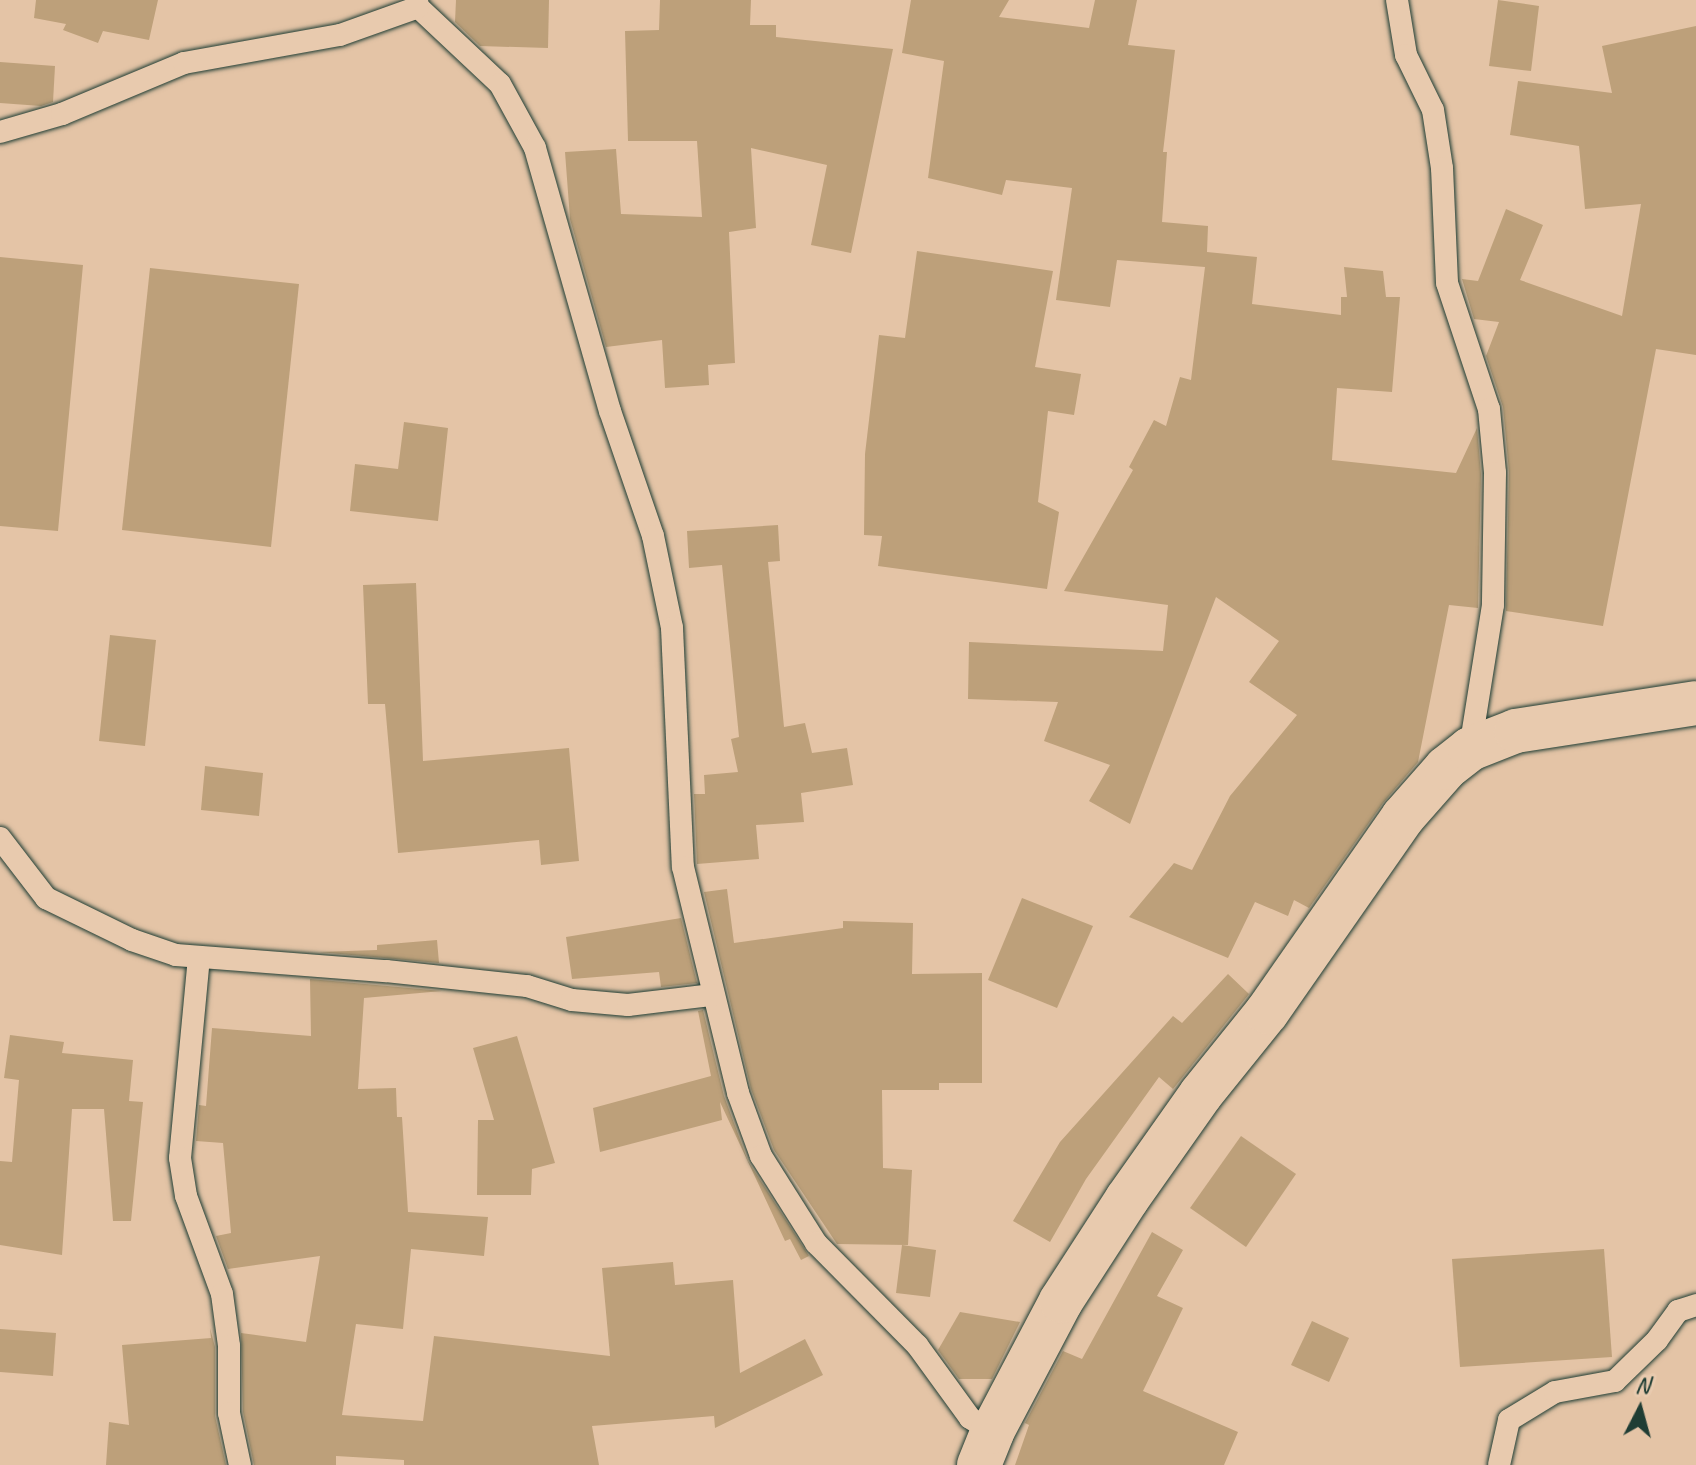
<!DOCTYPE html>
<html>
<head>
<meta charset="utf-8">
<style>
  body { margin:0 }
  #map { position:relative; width:1696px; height:1465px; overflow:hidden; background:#e4c4a6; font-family:Caveat,sans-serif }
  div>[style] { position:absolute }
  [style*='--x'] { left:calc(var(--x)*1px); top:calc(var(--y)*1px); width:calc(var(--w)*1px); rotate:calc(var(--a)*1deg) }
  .building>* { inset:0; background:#bda07a }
  .roads { filter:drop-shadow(0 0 2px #1f3d34) drop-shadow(0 0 2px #1f3d34) }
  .service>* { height:22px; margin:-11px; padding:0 11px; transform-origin:11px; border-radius:11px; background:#e8caae }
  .minor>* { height:44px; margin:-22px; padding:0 22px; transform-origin:22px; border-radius:22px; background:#e8caae }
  span { translate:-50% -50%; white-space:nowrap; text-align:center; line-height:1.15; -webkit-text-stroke:6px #e8caae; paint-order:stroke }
  .north { position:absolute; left:1600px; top:1369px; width:80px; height:80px; -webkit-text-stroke:6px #e8caae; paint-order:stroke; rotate:6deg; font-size:22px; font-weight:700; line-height:32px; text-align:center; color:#1f3d34 }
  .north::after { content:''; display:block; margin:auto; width:28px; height:36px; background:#1f3d34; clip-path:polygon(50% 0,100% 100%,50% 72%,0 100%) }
</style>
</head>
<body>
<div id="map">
  <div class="building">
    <div style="clip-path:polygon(36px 0,158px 0,149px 40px,103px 31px,98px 43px,63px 30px,66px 24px,34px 18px)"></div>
    <div style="clip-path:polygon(456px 0,549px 0,548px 48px,480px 46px,455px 22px)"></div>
    <div style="clip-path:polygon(660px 0,751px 0,750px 25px,776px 25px,776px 37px,893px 49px,851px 253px,811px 245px,827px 165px,751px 148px,756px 228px,729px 232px,735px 363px,708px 365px,709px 385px,665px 388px,662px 340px,606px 347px,570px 219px,565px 152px,616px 149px,621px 214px,702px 217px,697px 141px,628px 141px,625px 31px,659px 30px)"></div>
    <div style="clip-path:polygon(911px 0,1009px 0,999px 17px,1089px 28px,1095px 0,1137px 0,1128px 45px,1175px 50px,1163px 152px,1167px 152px,1162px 222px,1208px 226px,1207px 252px,1257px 257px,1252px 304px,1341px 315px,1341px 297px,1347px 297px,1344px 267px,1383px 271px,1386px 297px,1400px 297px,1392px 392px,1337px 388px,1332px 460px,1456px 473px,1477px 428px,1481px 474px,1478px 608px,1449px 605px,1418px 762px,1383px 803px,1309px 908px,1294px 900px,1288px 916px,1255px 902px,1228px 958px,1129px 917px,1174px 863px,1192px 870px,1230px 796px,1297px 715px,1249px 682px,1279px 641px,1216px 597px,1130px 824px,1089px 801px,1110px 765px,1044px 741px,1058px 702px,968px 699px,969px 642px,1163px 651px,1168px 605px,1064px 591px,1133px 470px,1129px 467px,1154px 420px,1166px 426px,1180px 377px,1191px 380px,1205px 267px,1117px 260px,1110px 307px,1056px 300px,1072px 188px,1006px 180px,1002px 195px,928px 178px,944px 61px,902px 53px)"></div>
    <div style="clip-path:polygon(1498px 0,1539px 6px,1531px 71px,1489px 66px)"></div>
    <div style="clip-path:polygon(1696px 26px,1696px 355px,1656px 349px,1603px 626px,1506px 611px,1509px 472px,1503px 407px,1486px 356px,1499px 322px,1474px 319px,1462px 279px,1478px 281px,1506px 209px,1543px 225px,1520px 280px,1622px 316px,1641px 204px,1585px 209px,1579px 146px,1510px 135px,1518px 81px,1612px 93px,1602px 46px)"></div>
    <div style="clip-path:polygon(0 62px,55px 66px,53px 102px,41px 106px,0 103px)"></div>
    <div style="clip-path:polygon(917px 251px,1053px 271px,1035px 367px,1081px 374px,1074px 415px,1048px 411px,1038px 502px,1059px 512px,1047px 589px,878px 566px,882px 536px,864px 535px,865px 454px,879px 335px,905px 338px)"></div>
    <div style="clip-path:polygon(0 257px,83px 265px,58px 531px,0 526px)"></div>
    <div style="clip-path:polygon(150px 268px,299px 284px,271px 547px,122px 530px)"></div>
    <div style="clip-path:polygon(404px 422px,448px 428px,438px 521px,350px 511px,355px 464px,398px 469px)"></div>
    <div style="clip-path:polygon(778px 525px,780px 561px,768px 562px,784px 727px,805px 723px,812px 753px,847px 748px,853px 785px,801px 793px,804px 822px,756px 825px,759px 859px,697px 864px,694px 794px,705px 794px,704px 775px,738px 772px,731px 739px,739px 737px,722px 565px,689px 568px,687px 531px)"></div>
    <div style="clip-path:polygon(416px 583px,423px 761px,569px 748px,579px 861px,541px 865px,539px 840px,398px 853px,385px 704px,368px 704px,363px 585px)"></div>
    <div style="clip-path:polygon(110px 635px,156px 640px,145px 746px,99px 741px)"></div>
    <div style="clip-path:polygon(205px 766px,263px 773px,259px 816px,201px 810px)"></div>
    <div style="clip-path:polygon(727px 889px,734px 943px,843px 928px,843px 921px,913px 923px,912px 974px,982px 973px,982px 1083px,939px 1083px,939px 1090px,882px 1090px,883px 1168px,912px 1170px,908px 1245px,837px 1244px,774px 1150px,751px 1089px,704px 892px)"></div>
    <div style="clip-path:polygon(1022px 898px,1093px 926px,1057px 1008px,988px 980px)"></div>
    <div style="clip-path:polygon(681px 918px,697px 983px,661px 987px,659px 972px,572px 979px,566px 937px)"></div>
    <div style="clip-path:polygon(437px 940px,439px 963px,319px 952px,377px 950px,377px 945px)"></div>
    <div style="clip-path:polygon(1228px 974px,1249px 994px,1173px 1089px,1159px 1077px,1086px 1179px,1050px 1242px,1013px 1221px,1060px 1142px,1173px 1016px,1182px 1023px)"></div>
    <div style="clip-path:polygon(310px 979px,442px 991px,364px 998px,358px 1089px,396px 1088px,397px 1117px,402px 1117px,408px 1212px,488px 1217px,484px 1256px,411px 1249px,403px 1329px,356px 1324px,342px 1415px,423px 1421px,434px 1336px,610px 1356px,602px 1268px,673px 1262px,675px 1285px,733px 1280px,740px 1373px,805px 1339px,823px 1375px,715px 1428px,714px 1416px,592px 1426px,599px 1465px,404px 1465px,404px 1460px,336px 1456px,336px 1465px,254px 1465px,243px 1412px,241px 1333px,306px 1342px,320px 1256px,228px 1269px,216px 1236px,231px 1233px,223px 1143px,196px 1141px,199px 1105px,206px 1106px,212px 1028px,311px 1036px)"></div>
    <div style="clip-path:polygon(703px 1010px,724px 1096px,748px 1161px,809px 1256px,801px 1260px,790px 1239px,785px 1241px,720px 1102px,722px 1120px,600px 1152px,593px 1108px,711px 1076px,698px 1011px)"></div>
    <div style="clip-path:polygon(10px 1035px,64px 1042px,62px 1053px,133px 1060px,129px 1101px,143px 1102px,131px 1221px,113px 1221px,104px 1109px,72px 1109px,62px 1255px,0 1245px,0 1161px,12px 1162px,19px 1080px,4px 1078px)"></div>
    <div style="clip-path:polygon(517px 1036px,555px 1163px,532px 1169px,531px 1195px,477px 1195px,478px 1120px,494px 1120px,473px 1048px)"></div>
    <div style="clip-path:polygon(1241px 1136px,1296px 1174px,1246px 1247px,1190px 1208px)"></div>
    <div style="clip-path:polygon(1152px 1232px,1183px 1250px,1157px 1296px,1183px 1308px,1143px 1391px,1238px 1432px,1224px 1465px,1015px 1465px,1029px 1425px,1025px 1423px,1063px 1351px,1082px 1359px)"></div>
    <div style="clip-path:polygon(902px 1245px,936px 1250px,930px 1297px,896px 1293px)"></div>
    <div style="clip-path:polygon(1604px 1249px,1612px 1357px,1460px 1367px,1452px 1259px)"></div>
    <div style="clip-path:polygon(960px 1312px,1020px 1322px,992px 1379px,959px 1379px,938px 1350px)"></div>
    <div style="clip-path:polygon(1312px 1321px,1349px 1338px,1329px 1382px,1291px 1365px)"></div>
    <div style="clip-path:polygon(210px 1328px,215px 1347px,215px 1416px,226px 1465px,106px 1465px,109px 1422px,129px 1425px,122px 1345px,211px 1338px)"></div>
    <div style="clip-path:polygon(0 1329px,56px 1333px,53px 1376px,0 1372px)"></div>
  </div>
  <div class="roads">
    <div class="service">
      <div style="--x:417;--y:0;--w:7;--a:82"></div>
      <div style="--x:418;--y:7;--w:112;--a:43.2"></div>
      <div style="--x:500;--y:84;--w:73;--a:61.3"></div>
      <div style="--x:535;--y:148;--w:273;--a:74.1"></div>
      <div style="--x:610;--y:411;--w:132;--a:71"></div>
      <div style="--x:653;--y:536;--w:94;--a:78.3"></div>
      <div style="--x:672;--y:628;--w:239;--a:87.4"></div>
      <div style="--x:683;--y:867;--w:233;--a:76.3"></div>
      <div style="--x:738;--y:1093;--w:67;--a:69.9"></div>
      <div style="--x:761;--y:1156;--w:103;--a:57.7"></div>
      <div style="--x:816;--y:1243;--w:144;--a:45.3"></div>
      <div style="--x:917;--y:1345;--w:90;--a:54"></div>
      <div style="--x:970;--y:1418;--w:26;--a:32"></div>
      <div style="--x:1397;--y:0;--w:56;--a:80.7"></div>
      <div style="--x:1406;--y:55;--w:61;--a:63.9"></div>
      <div style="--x:1433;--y:110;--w:59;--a:81.2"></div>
      <div style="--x:1442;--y:168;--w:115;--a:87.5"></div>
      <div style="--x:1447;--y:283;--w:133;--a:71.6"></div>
      <div style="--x:1489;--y:409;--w:64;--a:84.6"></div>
      <div style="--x:1495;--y:473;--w:132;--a:90.9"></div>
      <div style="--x:1493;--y:605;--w:146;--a:99.1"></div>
      <div style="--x:0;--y:132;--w:65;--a:-16.2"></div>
      <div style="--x:62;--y:114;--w:132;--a:-22.7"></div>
      <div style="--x:184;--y:63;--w:158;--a:-10.2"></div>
      <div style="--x:340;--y:35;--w:83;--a:-19.7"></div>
      <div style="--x:0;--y:838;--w:76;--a:52.5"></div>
      <div style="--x:46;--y:898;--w:96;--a:26"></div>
      <div style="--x:132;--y:940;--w:46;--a:18.8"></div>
      <div style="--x:176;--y:955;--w:211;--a:4.4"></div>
      <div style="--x:386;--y:971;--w:142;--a:6.1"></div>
      <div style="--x:527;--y:986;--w:47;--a:17.3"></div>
      <div style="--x:572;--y:1000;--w:56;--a:5.1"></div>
      <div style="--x:628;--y:1005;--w:85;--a:-6.8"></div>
      <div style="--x:199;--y:957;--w:202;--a:95.4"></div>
      <div style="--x:180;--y:1158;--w:38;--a:81"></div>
      <div style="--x:186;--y:1196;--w:104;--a:69.8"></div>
      <div style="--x:222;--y:1294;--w:52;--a:82.3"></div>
      <div style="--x:229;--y:1346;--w:67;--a:90"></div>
      <div style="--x:229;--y:1413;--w:53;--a:78.1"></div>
      <div style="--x:1499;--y:1465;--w:46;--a:-77.5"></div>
      <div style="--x:1509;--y:1420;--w:54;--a:-31.3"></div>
      <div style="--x:1555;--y:1392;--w:61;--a:-10.4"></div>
      <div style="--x:1615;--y:1381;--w:59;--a:-44.3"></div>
      <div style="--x:1657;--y:1340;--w:36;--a:-54"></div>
      <div style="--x:1678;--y:1311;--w:19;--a:-18"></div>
    </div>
    <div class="minor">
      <div style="--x:979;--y:1465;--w:35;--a:-68"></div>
      <div style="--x:992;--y:1432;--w:148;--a:-62.2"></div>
      <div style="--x:1061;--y:1301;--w:121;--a:-57.1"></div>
      <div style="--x:1127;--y:1199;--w:128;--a:-54.8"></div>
      <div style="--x:1201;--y:1094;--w:105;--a:-51.2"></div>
      <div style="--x:1267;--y:1012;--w:238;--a:-55.1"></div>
      <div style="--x:1403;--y:817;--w:65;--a:-48.7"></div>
      <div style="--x:1446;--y:768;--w:31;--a:-38"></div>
      <div style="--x:1470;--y:749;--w:49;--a:-21.4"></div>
      <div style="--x:1516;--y:731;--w:182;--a:-8.8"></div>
    </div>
  </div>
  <div class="north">N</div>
</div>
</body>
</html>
